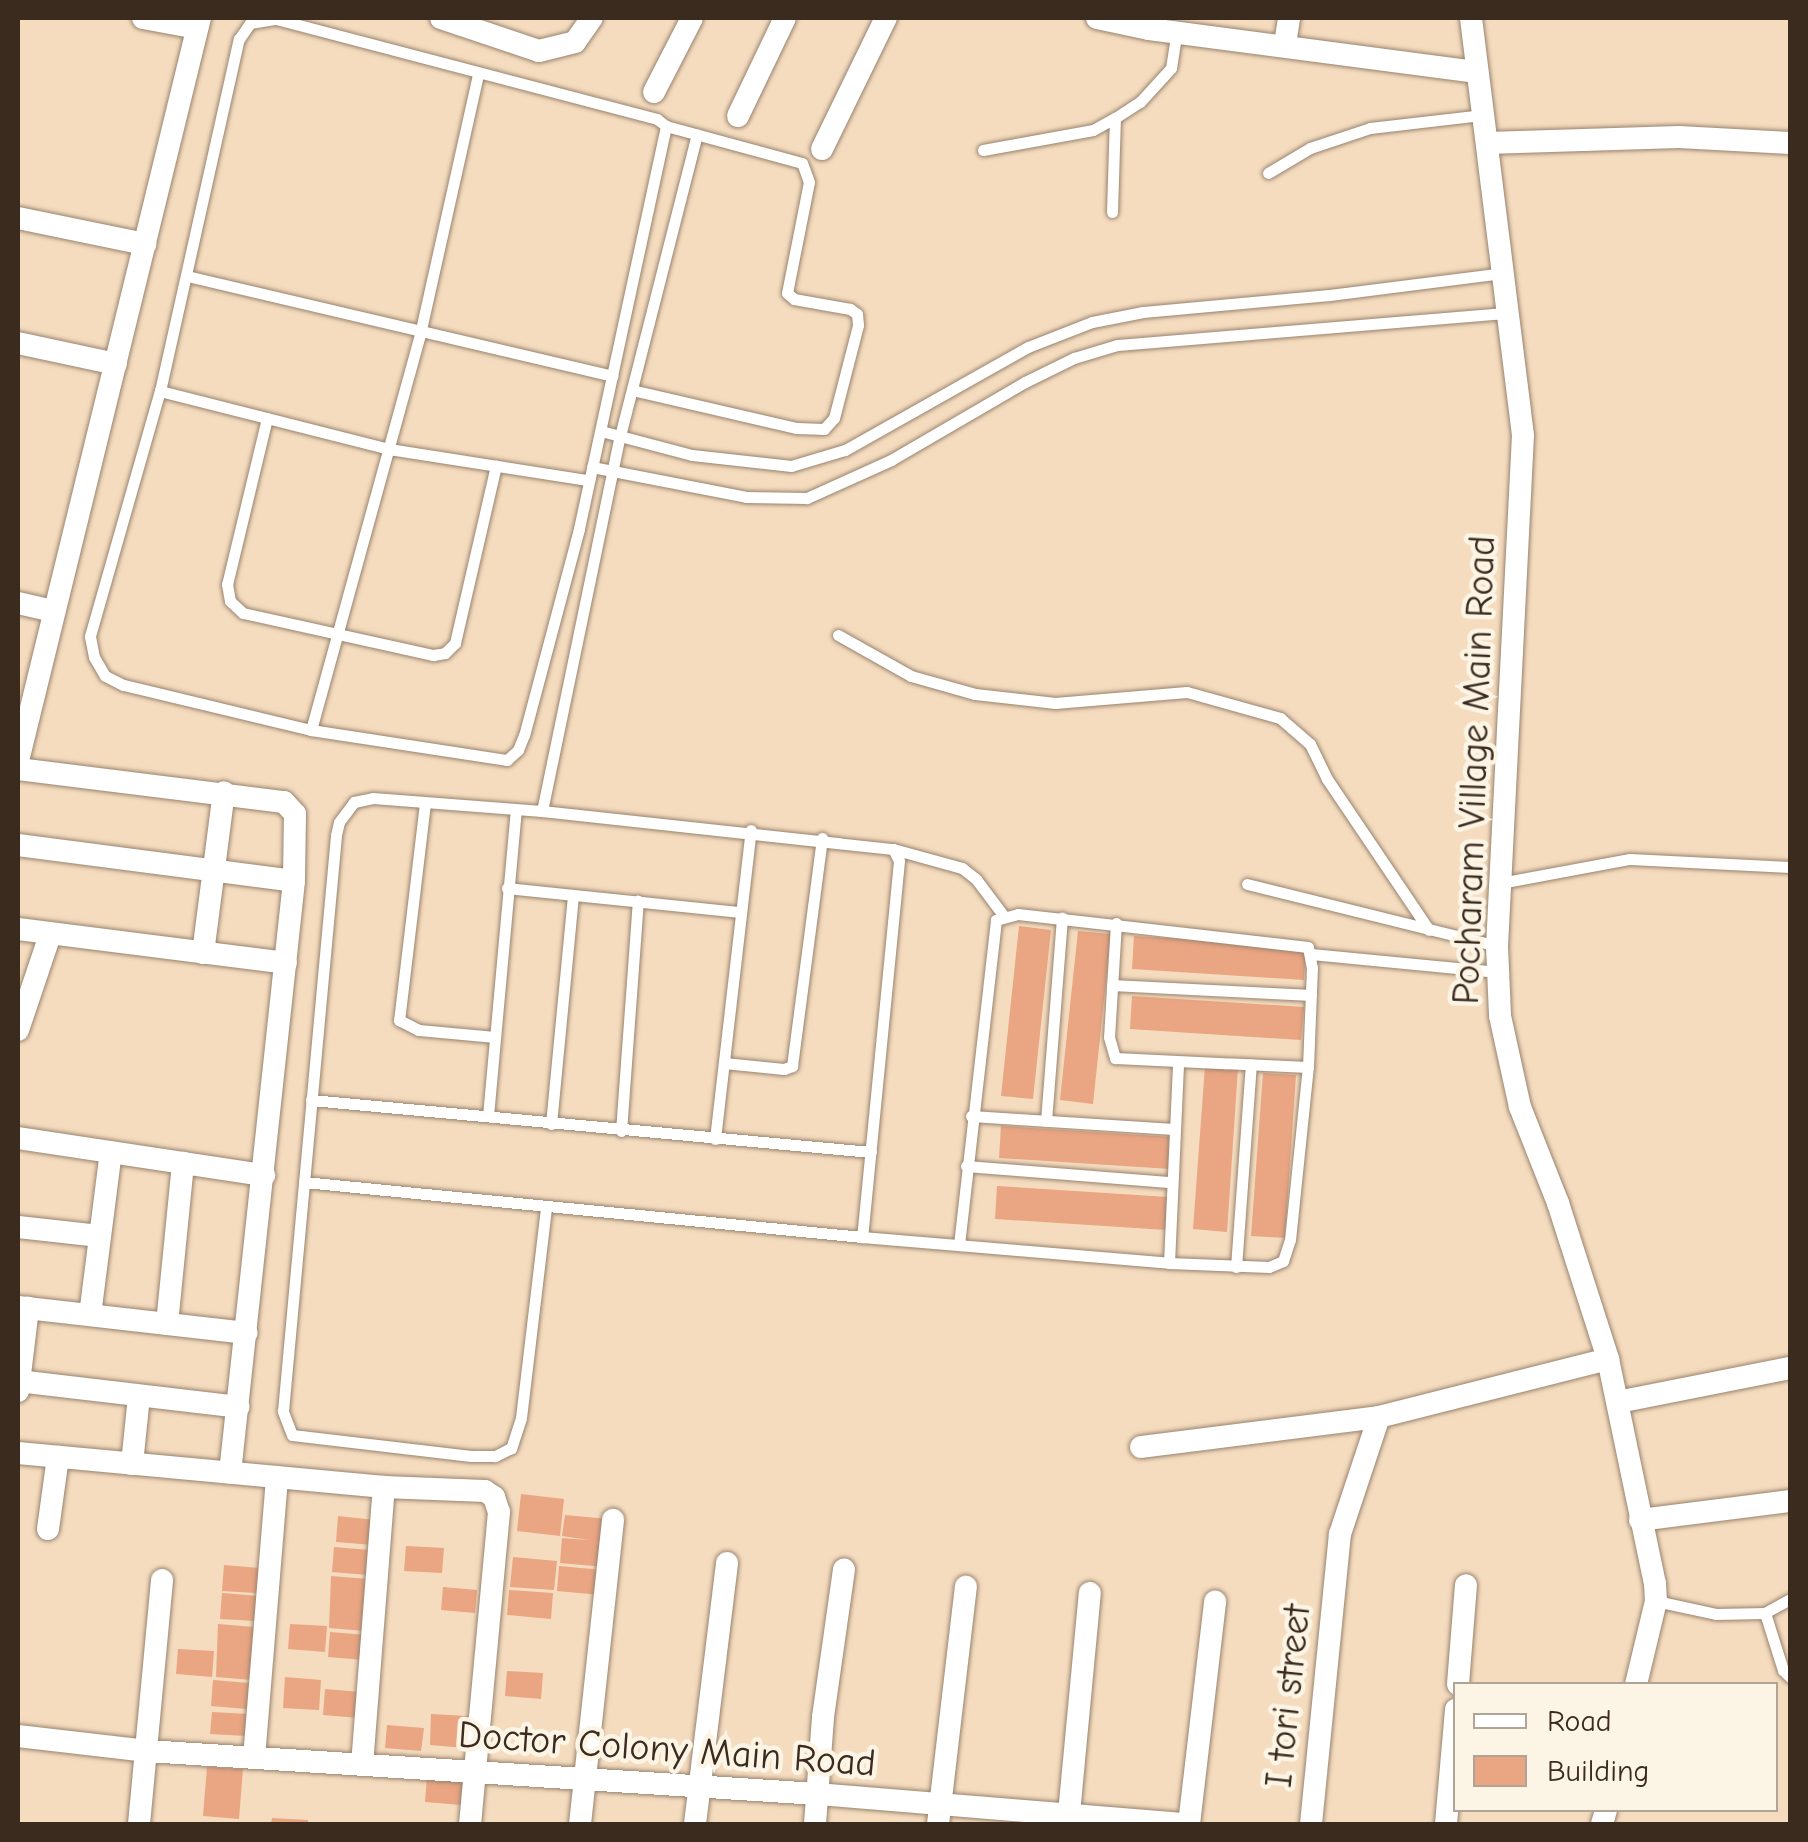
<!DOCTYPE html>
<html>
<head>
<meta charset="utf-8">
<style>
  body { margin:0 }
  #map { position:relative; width:1808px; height:1842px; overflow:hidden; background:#f5dcbf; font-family:"Comic Neue",sans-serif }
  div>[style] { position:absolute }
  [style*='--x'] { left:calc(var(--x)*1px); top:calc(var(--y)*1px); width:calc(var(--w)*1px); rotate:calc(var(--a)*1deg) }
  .building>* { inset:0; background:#eaa583 }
  .roads { filter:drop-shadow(0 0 2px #98836e) drop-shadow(0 0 2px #98836e) }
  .service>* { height:11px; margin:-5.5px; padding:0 5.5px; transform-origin:5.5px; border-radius:5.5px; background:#fff }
  .minor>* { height:22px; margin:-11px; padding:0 11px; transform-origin:11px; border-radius:11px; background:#fff }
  span { translate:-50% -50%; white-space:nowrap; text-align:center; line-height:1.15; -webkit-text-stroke:9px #fcf5e5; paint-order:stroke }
  .street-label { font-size:38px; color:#3b2a1e }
  .frame { position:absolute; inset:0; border:20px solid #3b2a1e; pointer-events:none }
  .legend { position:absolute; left:1453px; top:1682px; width:325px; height:130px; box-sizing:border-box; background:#fcf5e5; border:2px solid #afa495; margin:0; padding:12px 18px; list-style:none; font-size:30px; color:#3b2a1e }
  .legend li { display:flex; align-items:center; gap:20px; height:50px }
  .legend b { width:50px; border:2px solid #afa495 }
</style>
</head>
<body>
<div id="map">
  <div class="building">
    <div style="clip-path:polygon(1019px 926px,1051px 930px,1033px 1099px,1001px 1096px)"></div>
    <div style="clip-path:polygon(1078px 931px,1111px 934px,1093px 1104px,1060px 1100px)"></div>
    <div style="clip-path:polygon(1134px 936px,1306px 947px,1304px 980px,1132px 969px)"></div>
    <div style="clip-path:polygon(1132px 996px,1304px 1007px,1301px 1040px,1130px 1029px)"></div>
    <div style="clip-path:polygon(1205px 1066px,1238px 1068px,1227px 1232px,1193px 1229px)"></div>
    <div style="clip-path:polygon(1263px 1073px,1296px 1075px,1285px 1238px,1251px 1236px)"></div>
    <div style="clip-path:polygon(1001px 1126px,1172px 1137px,1170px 1169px,999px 1158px)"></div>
    <div style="clip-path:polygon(997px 1186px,1168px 1197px,1166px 1230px,995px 1219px)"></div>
    <div style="clip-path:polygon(521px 1494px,564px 1499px,560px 1536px,517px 1531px)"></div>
    <div style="clip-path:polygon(565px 1515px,608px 1519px,604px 1567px,560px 1563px,562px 1538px,589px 1540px,562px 1536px)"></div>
    <div style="clip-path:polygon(338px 1516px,375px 1520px,373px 1545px,336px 1542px)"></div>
    <div style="clip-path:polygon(406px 1546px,444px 1548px,442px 1573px,404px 1571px)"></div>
    <div style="clip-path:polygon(334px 1547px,370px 1550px,368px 1575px,332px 1572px)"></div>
    <div style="clip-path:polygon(513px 1557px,557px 1561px,554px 1590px,510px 1587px)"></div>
    <div style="clip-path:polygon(224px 1565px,260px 1568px,258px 1593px,222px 1591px)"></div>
    <div style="clip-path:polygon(559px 1566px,603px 1570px,601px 1595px,557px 1591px)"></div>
    <div style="clip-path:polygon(331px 1576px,368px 1579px,365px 1631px,329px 1628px)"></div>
    <div style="clip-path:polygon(443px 1587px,477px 1590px,475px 1613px,441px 1610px)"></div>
    <div style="clip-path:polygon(509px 1590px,553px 1593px,551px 1619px,507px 1615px)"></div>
    <div style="clip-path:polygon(222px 1593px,258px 1596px,256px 1621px,220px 1619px)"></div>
    <div style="clip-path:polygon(218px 1624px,254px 1627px,252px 1680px,216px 1677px)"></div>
    <div style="clip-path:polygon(290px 1624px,327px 1626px,325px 1652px,288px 1649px)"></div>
    <div style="clip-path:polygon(330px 1632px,366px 1635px,364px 1660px,328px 1657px)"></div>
    <div style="clip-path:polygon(178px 1649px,214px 1651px,212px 1677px,176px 1674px)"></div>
    <div style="clip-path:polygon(507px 1671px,543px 1673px,541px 1699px,505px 1696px)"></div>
    <div style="clip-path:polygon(285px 1677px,321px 1680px,319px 1710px,283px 1708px)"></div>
    <div style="clip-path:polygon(213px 1680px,249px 1683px,247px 1709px,211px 1706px)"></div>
    <div style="clip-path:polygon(325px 1689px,361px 1692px,359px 1718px,323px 1715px)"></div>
    <div style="clip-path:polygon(212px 1712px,248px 1714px,247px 1736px,210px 1734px)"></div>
    <div style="clip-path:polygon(431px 1714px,468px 1716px,466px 1748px,430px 1745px)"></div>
    <div style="clip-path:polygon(387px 1725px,424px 1728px,421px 1751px,385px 1748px)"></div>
    <div style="clip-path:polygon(207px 1767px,243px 1769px,239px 1819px,203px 1816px)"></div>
    <div style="clip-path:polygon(427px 1776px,463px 1779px,461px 1805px,425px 1802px)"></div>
    <div style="clip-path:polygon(272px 1818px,308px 1820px,308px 1824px,271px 1824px)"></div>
  </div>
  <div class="roads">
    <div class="service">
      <div style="--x:276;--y:19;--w:394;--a:14.7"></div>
      <div style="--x:657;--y:119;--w:11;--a:38"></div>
      <div style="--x:666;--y:126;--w:412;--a:102.2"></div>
      <div style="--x:579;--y:529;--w:213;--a:104.9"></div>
      <div style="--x:524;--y:735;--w:16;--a:112"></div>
      <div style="--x:518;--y:750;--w:15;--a:138"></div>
      <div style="--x:507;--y:760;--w:198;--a:-171.3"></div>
      <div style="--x:311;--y:730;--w:193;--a:-166.5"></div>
      <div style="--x:123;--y:685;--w:20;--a:-153"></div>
      <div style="--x:105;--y:676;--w:22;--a:-120"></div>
      <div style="--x:94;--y:657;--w:21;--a:-101"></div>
      <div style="--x:90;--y:636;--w:255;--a:-74.1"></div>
      <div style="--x:160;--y:391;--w:361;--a:-77.4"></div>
      <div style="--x:239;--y:39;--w:19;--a:-55"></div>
      <div style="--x:250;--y:23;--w:26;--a:-9"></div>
      <div style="--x:983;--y:150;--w:112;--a:-10.3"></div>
      <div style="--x:1093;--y:130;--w:25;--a:-29"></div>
      <div style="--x:1115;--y:118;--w:30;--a:-33"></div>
      <div style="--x:1140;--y:102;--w:46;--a:-47.6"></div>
      <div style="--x:1171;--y:68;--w:36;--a:-81"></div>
      <div style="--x:1268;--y:173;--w:49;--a:-30.8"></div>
      <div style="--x:1310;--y:148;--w:63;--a:-18.4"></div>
      <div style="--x:1370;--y:128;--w:114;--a:-6.6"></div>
      <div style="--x:1112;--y:212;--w:94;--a:-88.2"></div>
      <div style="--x:187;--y:276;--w:437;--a:13.2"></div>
      <div style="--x:632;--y:390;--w:169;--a:13"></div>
      <div style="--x:797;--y:428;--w:27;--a:2"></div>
      <div style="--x:824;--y:429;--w:15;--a:-48"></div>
      <div style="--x:834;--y:418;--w:96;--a:-75.5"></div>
      <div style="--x:858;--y:325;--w:11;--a:-95"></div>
      <div style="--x:857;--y:314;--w:9;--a:-144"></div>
      <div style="--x:850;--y:309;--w:57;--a:-169.9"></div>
      <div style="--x:794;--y:299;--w:9;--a:-139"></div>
      <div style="--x:787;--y:293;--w:113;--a:-78.8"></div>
      <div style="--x:809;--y:182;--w:20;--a:-110"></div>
      <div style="--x:802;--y:163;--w:141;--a:-164.8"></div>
      <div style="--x:160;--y:391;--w:236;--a:14.2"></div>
      <div style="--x:389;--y:449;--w:201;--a:8.9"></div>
      <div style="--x:267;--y:418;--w:171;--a:103.5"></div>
      <div style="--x:227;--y:584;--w:17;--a:80"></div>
      <div style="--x:230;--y:601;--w:18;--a:43"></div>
      <div style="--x:243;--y:613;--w:195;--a:12.5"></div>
      <div style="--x:433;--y:655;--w:12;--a:-9"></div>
      <div style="--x:445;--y:653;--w:14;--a:-45"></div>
      <div style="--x:455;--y:643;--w:182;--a:-77"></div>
      <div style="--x:601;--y:431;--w:94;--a:14.8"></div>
      <div style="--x:692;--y:455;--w:100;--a:6.3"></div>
      <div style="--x:791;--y:466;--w:56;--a:-16.5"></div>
      <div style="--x:845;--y:450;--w:210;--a:-29.4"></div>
      <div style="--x:1028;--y:347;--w:69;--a:-21.3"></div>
      <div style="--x:1092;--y:322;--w:52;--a:-11.1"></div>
      <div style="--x:1143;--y:312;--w:187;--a:-5.2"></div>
      <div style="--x:1329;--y:295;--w:175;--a:-7.2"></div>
      <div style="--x:592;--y:467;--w:157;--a:11"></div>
      <div style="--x:746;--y:497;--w:61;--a:0.9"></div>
      <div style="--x:807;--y:498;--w:92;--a:-24.3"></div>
      <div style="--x:891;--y:460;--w:155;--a:-30.2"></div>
      <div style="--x:1025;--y:382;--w:55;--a:-26.1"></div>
      <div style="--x:1074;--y:358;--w:45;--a:-16.8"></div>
      <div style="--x:1117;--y:345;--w:390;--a:-4.7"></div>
      <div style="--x:838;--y:635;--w:84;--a:29.3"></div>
      <div style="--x:911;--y:676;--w:66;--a:15.7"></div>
      <div style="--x:975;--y:694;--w:81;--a:6.4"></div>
      <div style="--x:1055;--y:703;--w:132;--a:-4.8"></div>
      <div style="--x:1187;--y:692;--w:97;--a:15.6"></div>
      <div style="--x:1280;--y:718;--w:40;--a:41"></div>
      <div style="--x:1310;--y:744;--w:39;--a:64"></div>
      <div style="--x:1327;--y:779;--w:182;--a:56"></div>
      <div style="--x:311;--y:730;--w:411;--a:-74.6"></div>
      <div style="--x:420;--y:334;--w:265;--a:-77.4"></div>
      <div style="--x:425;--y:803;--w:219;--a:96.8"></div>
      <div style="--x:399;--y:1020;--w:22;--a:27"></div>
      <div style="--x:419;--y:1030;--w:76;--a:5.3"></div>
      <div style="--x:542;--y:811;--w:383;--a:-78.3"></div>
      <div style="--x:620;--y:436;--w:311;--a:-75.7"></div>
      <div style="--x:893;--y:849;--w:72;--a:15.4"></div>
      <div style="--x:962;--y:868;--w:18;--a:38"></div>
      <div style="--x:976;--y:879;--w:45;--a:53.1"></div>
      <div style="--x:1500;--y:883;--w:132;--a:-10.5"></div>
      <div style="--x:1630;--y:859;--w:160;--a:2.9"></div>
      <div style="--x:1247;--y:884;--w:258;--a:13.9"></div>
      <div style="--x:507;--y:888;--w:234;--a:5.9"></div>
      <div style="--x:1116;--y:923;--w:114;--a:93.5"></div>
      <div style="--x:1109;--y:1037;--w:22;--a:74"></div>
      <div style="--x:1115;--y:1058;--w:193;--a:2.7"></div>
      <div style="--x:1311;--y:954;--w:188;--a:5.5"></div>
      <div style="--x:1112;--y:985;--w:199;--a:2.9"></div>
      <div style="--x:724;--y:1063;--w:60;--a:5.7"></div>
      <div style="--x:784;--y:1069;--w:9;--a:-21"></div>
      <div style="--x:792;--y:1066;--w:230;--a:-82.5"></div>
      <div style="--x:311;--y:1100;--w:562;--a:5.31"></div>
      <div style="--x:488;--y:1116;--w:306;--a:-84.8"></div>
      <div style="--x:971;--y:1116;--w:203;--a:3.7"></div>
      <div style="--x:1046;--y:1121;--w:204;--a:-85.5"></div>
      <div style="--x:551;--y:1124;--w:230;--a:-84.5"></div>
      <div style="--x:621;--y:1131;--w:231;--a:-85.8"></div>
      <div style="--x:715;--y:1139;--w:311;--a:-83.4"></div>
      <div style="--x:966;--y:1166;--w:206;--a:4.5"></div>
      <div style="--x:304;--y:1182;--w:561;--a:5.63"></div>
      <div style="--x:862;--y:1237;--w:308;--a:4.8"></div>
      <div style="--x:1169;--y:1263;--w:100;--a:2.3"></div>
      <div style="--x:1269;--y:1267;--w:15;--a:-23"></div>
      <div style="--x:1283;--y:1261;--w:22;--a:-72"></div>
      <div style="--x:1290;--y:1240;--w:174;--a:-84.1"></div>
      <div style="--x:1308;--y:1067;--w:99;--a:-87.7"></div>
      <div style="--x:1312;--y:968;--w:21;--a:-101"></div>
      <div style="--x:1308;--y:947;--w:292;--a:-173.5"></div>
      <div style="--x:1018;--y:914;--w:23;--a:165"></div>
      <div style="--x:996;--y:920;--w:327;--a:96.5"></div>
      <div style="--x:546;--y:1208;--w:211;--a:96.8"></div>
      <div style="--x:521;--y:1418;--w:32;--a:108"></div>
      <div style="--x:511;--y:1448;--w:18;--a:153"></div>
      <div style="--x:495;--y:1456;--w:24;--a:180"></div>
      <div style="--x:471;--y:1456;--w:180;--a:-173.3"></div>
      <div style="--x:292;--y:1435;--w:26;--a:-111"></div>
      <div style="--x:283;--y:1411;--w:578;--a:-84.74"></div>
      <div style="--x:336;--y:835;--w:13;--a:-77"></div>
      <div style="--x:339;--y:822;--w:25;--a:-53"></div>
      <div style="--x:354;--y:802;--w:19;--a:-12"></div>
      <div style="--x:373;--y:798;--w:169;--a:4.4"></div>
      <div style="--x:542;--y:811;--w:353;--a:6.2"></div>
      <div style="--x:893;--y:849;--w:13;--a:63"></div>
      <div style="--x:899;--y:861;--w:378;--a:95.6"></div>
      <div style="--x:1169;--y:1263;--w:200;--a:-87.4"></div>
      <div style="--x:1236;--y:1267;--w:203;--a:-85.8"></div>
      <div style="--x:1790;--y:1599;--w:29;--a:151"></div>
      <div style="--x:1765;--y:1613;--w:60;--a:72.5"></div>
      <div style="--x:1783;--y:1670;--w:10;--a:45"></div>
      <div style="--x:1656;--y:1601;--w:61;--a:12.2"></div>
      <div style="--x:1716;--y:1614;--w:49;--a:-1.2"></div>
    </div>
    <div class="minor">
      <div style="--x:143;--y:18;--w:55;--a:10.5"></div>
      <div style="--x:441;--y:18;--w:103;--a:18.6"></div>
      <div style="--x:539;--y:51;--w:37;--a:-14"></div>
      <div style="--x:575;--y:42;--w:29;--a:-55"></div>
      <div style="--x:1097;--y:18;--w:53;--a:11.9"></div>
      <div style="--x:1149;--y:29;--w:331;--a:7.5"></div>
      <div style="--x:1471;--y:18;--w:420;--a:82.9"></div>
      <div style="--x:1523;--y:435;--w:512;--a:92.91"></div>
      <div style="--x:1497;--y:946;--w:70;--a:87.5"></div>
      <div style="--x:1500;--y:1016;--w:93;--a:77.6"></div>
      <div style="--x:1520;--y:1107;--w:103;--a:68.4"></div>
      <div style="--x:1558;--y:1203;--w:164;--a:72.2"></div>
      <div style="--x:1608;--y:1359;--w:229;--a:78.2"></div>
      <div style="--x:1655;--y:1583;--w:18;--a:87"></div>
      <div style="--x:1656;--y:1601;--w:85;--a:103.5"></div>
      <div style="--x:1285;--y:44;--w:26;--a:-81"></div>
      <div style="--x:654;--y:92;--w:83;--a:-62.8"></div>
      <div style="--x:738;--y:116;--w:109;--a:-64.4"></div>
      <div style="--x:1487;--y:143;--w:192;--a:-1.8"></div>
      <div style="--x:1679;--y:137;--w:111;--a:3.1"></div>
      <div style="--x:822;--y:149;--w:146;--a:-64"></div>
      <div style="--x:18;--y:218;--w:130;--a:11.6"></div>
      <div style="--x:18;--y:343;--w:100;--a:12.1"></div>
      <div style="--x:18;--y:603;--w:37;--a:13"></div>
      <div style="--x:18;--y:761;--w:765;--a:-76.24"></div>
      <div style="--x:18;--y:769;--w:268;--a:7.1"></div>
      <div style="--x:284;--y:802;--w:16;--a:47"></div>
      <div style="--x:295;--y:814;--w:67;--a:90.9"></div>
      <div style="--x:294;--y:881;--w:595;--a:96.17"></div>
      <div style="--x:18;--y:845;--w:278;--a:7.4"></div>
      <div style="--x:18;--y:929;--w:270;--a:7.2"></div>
      <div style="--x:203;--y:953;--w:162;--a:-82.6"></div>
      <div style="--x:18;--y:1030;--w:100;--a:-71.4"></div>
      <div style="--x:18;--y:1138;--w:249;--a:8.6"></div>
      <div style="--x:18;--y:1227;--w:82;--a:6.3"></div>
      <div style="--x:18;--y:1307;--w:230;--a:6.5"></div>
      <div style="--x:90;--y:1315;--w:164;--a:-82.7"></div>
      <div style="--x:167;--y:1324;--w:162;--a:-84.3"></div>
      <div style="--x:18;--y:1381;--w:222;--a:6.7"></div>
      <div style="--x:18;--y:1391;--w:84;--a:-83.1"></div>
      <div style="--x:1618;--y:1402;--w:175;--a:-11.2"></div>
      <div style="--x:1141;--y:1447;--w:240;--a:-7.2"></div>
      <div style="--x:1379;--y:1417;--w:236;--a:-14.2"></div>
      <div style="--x:18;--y:1453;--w:368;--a:5.3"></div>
      <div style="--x:384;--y:1487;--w:101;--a:2.3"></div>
      <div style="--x:485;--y:1491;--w:11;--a:34"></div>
      <div style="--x:494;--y:1497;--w:16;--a:72"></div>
      <div style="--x:499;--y:1512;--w:313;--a:95.3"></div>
      <div style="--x:132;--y:1464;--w:68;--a:-84.1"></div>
      <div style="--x:1640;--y:1520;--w:151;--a:-7.2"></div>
      <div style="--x:48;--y:1529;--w:73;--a:-82.1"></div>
      <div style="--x:1458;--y:1684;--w:99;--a:-85.4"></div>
      <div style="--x:18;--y:1736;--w:130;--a:6.6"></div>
      <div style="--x:147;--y:1751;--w:672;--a:3.67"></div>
      <div style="--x:818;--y:1794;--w:364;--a:4.7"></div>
      <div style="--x:254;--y:1758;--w:282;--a:-85.3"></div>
      <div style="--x:362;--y:1765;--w:279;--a:-85.5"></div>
      <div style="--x:139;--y:1824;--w:245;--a:-84.6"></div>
      <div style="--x:580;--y:1824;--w:306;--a:-83.8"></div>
      <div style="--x:695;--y:1824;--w:263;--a:-83"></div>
      <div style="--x:815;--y:1824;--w:107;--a:-85.7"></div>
      <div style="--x:823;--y:1717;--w:149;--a:-81.9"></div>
      <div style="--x:938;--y:1824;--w:239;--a:-83.3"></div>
      <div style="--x:1068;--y:1824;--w:232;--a:-84.6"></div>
      <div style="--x:1189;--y:1824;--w:224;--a:-83.3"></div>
      <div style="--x:1311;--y:1824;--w:291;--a:-84.3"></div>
      <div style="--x:1340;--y:1534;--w:123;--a:-71.6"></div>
      <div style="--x:1446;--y:1824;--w:115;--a:-85"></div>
      <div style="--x:1602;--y:1824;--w:15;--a:-74"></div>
    </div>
  </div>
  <div class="street-label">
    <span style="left:1475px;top:770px;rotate:-88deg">Pocharam Village Main Road</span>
    <span style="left:1289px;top:1696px;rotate:-84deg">I tori street</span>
    <span style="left:667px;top:1750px;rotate:4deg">Doctor Colony Main Road</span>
  </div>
  <div class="frame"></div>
  <ul class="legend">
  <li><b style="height:12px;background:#fff"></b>Road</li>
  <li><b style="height:28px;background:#eaa583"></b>Building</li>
  </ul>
</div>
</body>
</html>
